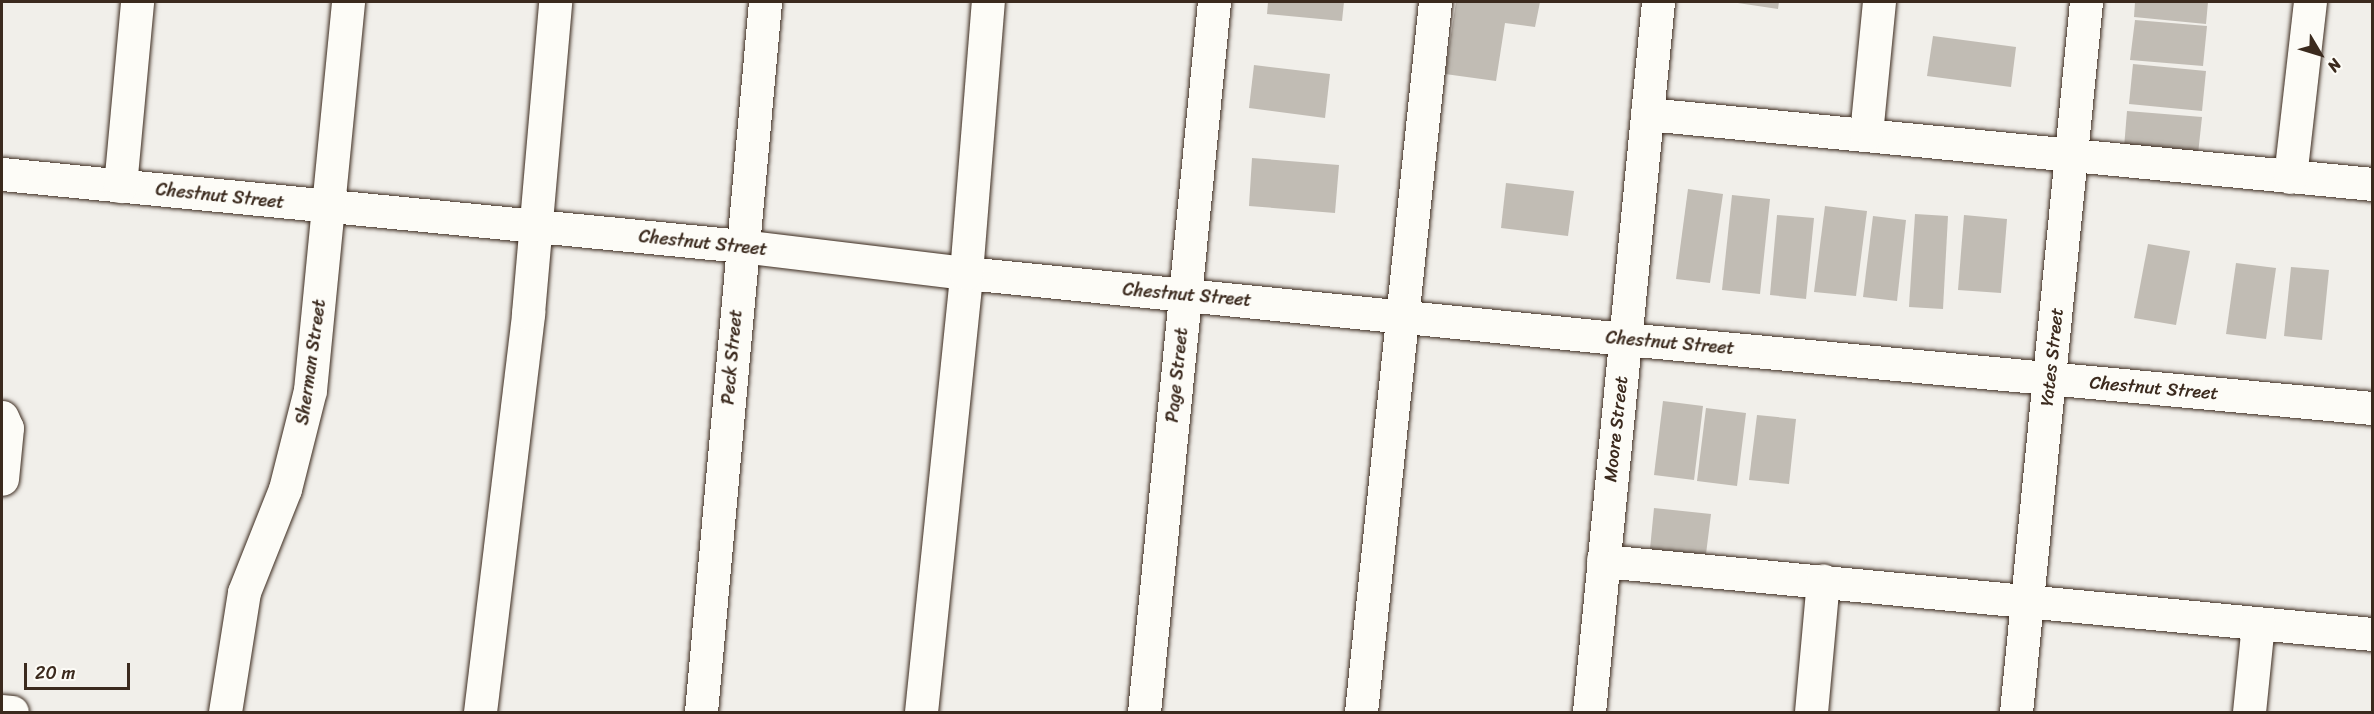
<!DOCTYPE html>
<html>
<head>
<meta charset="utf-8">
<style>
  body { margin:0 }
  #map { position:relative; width:2374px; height:714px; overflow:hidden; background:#f1efea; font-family:Sriracha,sans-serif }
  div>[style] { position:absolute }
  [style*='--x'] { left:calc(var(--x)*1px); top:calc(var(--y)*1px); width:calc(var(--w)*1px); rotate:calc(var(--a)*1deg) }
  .building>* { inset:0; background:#c1bcb4 }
  .roads { filter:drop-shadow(0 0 2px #3b2a1e) drop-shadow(0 0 2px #3b2a1e) }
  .minor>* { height:33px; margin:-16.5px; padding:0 16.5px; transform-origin:16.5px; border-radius:16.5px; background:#fdfcf7 }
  span { translate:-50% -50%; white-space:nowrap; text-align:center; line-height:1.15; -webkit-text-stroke:4.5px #fdfcf7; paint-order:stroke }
  .street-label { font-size:18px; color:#3b2a1e }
  .frame { position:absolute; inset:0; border:3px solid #3b2a1e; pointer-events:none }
  .north { position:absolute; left:2290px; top:24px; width:60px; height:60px; -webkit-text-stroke:4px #fdfcf7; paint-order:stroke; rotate:128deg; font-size:16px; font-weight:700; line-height:24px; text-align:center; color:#3b2a1e }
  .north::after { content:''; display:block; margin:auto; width:21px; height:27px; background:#3b2a1e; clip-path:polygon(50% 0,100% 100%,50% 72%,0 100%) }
  .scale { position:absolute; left:24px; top:663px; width:106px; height:27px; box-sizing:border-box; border:3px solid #3b2a1e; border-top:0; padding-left:8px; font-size:18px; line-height:21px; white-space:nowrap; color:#3b2a1e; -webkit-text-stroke:4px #fdfcf7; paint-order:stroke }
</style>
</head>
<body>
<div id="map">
  <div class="building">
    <div style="clip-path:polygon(1268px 2px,1344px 2px,1342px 21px,1267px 14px)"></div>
    <div style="clip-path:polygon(1456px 2px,1540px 2px,1535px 27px,1505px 23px,1496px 81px,1445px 74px)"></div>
    <div style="clip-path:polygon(1731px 2px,1779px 2px,1778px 9px)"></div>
    <div style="clip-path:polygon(2135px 2px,2208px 2px,2206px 24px,2134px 17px)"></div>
    <div style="clip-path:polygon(2135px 20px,2207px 26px,2203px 66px,2130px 60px)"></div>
    <div style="clip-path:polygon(1933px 36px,2016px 47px,2011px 87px,1927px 76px)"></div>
    <div style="clip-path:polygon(2133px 64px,2206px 71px,2202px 111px,2129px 104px)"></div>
    <div style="clip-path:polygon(1254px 65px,1330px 74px,1325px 118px,1249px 108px)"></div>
    <div style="clip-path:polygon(2127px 111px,2202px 117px,2198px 154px,2124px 148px)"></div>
    <div style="clip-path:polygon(1252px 158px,1339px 165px,1335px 213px,1249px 206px)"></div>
    <div style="clip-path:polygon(1506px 183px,1574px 191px,1568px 236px,1501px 228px)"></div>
    <div style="clip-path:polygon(1688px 189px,1723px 194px,1710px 283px,1676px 279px)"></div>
    <div style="clip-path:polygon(1732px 195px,1770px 199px,1760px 294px,1722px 290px)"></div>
    <div style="clip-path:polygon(1825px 206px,1867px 211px,1856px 296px,1814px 292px)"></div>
    <div style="clip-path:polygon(1915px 214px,1948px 216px,1943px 309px,1909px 307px)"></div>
    <div style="clip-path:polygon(1777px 215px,1814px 218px,1806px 299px,1770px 295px)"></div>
    <div style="clip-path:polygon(1964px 215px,2007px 219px,2001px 293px,1958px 290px)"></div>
    <div style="clip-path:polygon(1873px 216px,1906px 220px,1897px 301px,1863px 297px)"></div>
    <div style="clip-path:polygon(2148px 244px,2190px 251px,2176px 325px,2134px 318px)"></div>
    <div style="clip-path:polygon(2236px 263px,2276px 268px,2266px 339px,2226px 334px)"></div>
    <div style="clip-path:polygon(2291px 267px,2329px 270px,2322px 340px,2284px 336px)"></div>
    <div style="clip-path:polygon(1663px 401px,1703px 406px,1694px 480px,1654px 475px)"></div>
    <div style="clip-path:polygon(1706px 408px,1746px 413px,1737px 486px,1697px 481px)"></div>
    <div style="clip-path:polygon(1757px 415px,1796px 419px,1789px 484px,1749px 480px)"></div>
    <div style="clip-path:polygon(1654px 508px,1711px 514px,1706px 554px,1650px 549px)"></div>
  </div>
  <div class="roads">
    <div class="minor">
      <div style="--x:1647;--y:114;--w:728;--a:5.51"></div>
      <div style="--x:1866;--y:134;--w:133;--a:-84.4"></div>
      <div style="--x:2;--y:174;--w:743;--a:5.56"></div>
      <div style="--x:742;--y:246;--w:226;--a:6.9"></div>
      <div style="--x:966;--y:273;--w:662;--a:5.72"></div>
      <div style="--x:1625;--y:339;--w:750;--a:5.28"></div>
      <div style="--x:2290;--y:177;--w:176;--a:-83.5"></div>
      <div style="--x:120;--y:186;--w:185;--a:-84.7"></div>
      <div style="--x:2;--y:417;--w:12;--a:66"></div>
      <div style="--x:7;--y:428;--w:51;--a:95.6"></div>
      <div style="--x:1603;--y:561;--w:772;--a:5.42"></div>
      <div style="--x:2;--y:711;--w:10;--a:6"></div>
      <div style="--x:225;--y:712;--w:121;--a:-81"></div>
      <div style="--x:244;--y:592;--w:111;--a:-68.3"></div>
      <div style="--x:285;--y:489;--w:102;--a:-75.8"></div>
      <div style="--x:310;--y:390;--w:390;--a:-84.4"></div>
      <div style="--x:480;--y:712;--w:402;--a:-83.1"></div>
      <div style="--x:528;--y:313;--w:312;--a:-85"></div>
      <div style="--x:701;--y:712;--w:713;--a:-84.85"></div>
      <div style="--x:921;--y:712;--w:441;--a:-84.1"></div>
      <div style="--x:966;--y:273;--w:272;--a:-85.4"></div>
      <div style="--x:1144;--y:712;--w:713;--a:-84.37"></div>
      <div style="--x:1361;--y:712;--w:714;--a:-84.05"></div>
      <div style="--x:1589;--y:712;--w:713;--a:-84.45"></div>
      <div style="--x:1811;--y:712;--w:132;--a:-84.8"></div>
      <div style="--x:2016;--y:712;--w:713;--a:-84.37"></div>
      <div style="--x:2249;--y:712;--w:89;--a:-84.2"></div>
    </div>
  </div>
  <div class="street-label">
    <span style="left:220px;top:196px;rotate:6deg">Chestnut Street</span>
    <span style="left:703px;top:243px;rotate:6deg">Chestnut Street</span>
    <span style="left:1187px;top:295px;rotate:5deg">Chestnut Street</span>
    <span style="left:1670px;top:343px;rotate:5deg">Chestnut Street</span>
    <span style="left:732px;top:357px;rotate:-85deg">Peck Street</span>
    <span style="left:2052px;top:357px;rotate:-84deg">Yates Street</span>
    <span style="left:311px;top:362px;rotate:-82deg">Sherman Street</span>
    <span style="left:1177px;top:375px;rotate:-84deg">Page Street</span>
    <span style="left:2154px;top:388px;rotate:5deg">Chestnut Street</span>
    <span style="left:1616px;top:429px;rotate:-84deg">Moore Street</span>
  </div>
  <div class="frame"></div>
  <div class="north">N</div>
  <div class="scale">20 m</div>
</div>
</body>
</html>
